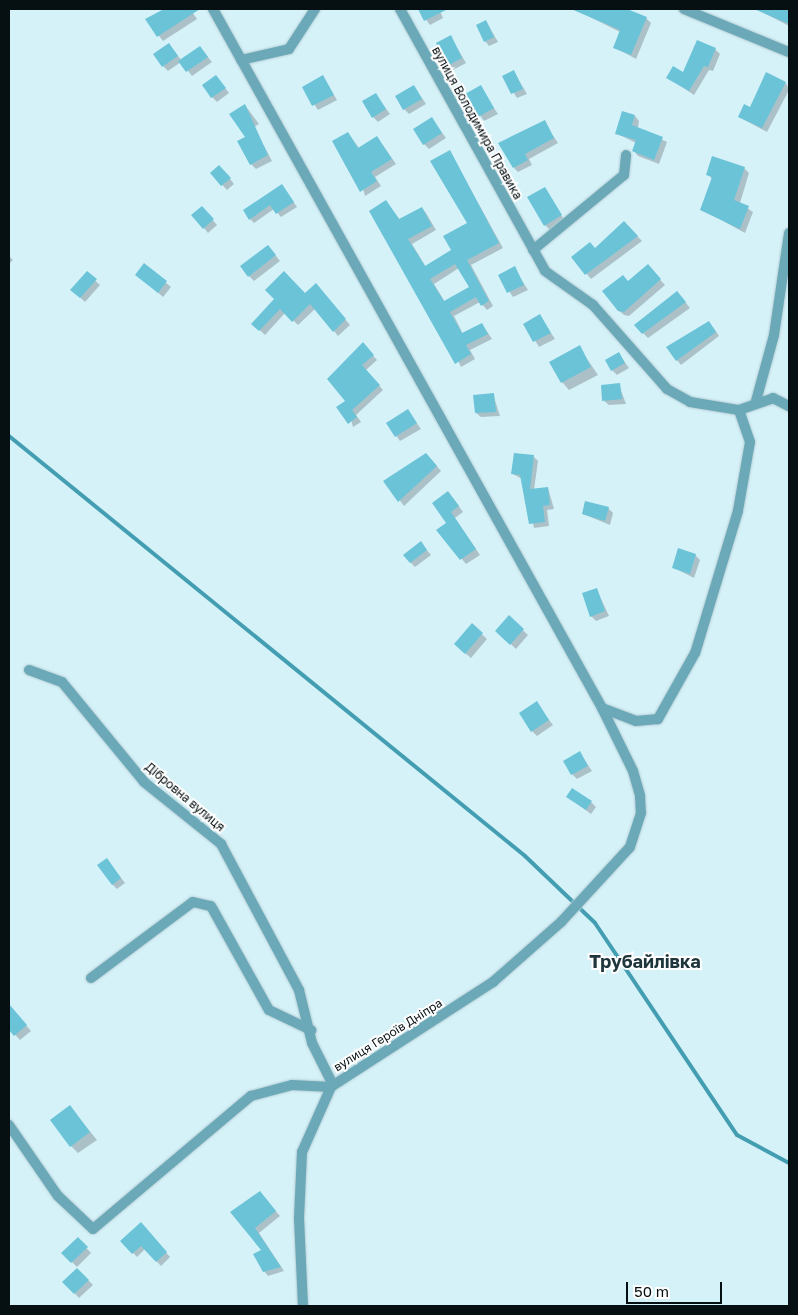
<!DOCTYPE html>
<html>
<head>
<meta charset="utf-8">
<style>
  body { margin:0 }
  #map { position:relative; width:798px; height:1315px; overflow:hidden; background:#d6f2f9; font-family:"Golos Text",sans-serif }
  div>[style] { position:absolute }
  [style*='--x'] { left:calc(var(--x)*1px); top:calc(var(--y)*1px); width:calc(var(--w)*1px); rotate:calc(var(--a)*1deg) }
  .shadow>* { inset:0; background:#0003 }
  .stream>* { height:4px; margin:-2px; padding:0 2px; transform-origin:2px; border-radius:2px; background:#449eb2 }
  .building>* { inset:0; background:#6bc3d8 }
  .roads { filter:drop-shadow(0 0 1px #b5ced4) drop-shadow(0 0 1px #b5ced4) }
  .minor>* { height:10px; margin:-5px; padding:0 5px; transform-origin:5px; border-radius:5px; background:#6ba9b8 }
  span { translate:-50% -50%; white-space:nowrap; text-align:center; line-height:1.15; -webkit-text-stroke:4px #fff; paint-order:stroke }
  .street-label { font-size:12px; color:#060f12 }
  .district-label { font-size:18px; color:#1d353b; font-weight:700 }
  .frame { position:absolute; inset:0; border:10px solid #060f12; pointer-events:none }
  .scale { position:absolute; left:626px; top:1282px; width:96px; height:22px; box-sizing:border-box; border:2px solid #060f12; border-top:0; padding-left:6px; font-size:15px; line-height:18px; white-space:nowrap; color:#060f12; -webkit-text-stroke:4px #fff; paint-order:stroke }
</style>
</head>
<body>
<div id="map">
  <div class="shadow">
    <div style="clip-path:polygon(165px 9px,190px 9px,197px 19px,163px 41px,147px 20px)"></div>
    <div style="clip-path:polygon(418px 9px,439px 9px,443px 18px,430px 25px)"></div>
    <div style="clip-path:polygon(574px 9px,623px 9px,646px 18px,651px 23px,636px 59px,614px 47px,620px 32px)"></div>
    <div style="clip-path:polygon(756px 9px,789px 9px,789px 26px)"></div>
    <div style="clip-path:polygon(486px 21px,498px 42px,489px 46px,485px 41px)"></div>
    <div style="clip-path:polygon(451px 37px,466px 63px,453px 70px,448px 65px)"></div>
    <div style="clip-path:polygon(173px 49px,181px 60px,204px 52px,212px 62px,192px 76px,181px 62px,168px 71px,163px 66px)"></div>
    <div style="clip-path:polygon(715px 49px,720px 54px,713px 71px,709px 70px,694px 95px,667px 77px,684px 74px)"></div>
    <div style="clip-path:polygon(514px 72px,527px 94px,517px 98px,504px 77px)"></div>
    <div style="clip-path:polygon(216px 76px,229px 93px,217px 102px,212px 97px)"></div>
    <div style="clip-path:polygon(323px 77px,337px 100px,318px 110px,304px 88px)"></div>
    <div style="clip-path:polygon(786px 83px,789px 90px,767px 132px,739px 117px)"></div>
    <div style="clip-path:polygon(414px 86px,426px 104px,409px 114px,404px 109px)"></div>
    <div style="clip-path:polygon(480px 87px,498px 114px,484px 121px,466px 95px)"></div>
    <div style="clip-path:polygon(376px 95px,390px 114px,378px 122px,373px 117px)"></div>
    <div style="clip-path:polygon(245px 105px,259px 124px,254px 127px,272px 161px,256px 169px,251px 164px)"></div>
    <div style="clip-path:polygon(635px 116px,639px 121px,638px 128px,667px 142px,659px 164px,638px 156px,634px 151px,636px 143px,616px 133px)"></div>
    <div style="clip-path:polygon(432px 119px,446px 138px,429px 149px,424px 144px)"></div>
    <div style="clip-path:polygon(544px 122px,558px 143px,529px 159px,532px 165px,518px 172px,514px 168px)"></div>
    <div style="clip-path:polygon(348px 133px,359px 148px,377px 137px,396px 164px,375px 177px,381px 186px,365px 196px)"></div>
    <div style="clip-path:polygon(evenodd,450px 152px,503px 248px,471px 265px,493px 306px,487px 310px,480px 302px,454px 316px,463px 334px,482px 324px,492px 339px,470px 350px,475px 359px,461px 367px,386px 201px,400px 220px,422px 208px,426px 213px,436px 230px,412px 244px,426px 267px,453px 251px,469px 223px,450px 152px,459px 268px,471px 287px,445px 302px,434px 284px,459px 268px)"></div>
    <div style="clip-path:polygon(744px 168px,749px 173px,740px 203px,753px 212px,745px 233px,701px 209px,712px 179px,708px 174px)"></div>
    <div style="clip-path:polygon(224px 171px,234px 184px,227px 190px,211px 173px)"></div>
    <div style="clip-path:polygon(282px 185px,297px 207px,281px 217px,274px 209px,254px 223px,250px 219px)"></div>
    <div style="clip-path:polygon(544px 189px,565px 221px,550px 230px,545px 225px)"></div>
    <div style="clip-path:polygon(206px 212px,217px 225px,208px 233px,204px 228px)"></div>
    <div style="clip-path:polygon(624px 222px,642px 241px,591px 279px,573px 257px,595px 249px)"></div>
    <div style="clip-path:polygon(268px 246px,280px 261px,254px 281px,249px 276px)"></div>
    <div style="clip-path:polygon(9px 256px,13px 260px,9px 264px)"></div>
    <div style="clip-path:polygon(145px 265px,171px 287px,163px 297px,142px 279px)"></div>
    <div style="clip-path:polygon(514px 268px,528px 290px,513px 297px,499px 276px)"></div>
    <div style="clip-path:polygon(652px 271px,665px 285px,629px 316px,624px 315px,618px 310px,629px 282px)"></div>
    <div style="clip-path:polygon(87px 273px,100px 285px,85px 302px,72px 290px)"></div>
    <div style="clip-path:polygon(320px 290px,350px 325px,338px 336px,316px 308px,298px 325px,285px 313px,265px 335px,253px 324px,275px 299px)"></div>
    <div style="clip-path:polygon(682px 298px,690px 308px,648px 338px,643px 333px)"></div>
    <div style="clip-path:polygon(540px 316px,555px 339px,539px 347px,525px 324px)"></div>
    <div style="clip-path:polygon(713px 327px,719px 336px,681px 365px,667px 348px)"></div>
    <div style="clip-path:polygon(579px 347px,598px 375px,569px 390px,562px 382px)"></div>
    <div style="clip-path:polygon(367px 349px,377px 360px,366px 370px,383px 390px,356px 415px,361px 422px,353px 427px,346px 401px)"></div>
    <div style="clip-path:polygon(619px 354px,629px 368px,617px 375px,612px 370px)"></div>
    <div style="clip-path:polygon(619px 385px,626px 404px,609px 405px,604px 401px)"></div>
    <div style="clip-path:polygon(493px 394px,500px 416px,481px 417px,476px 413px)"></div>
    <div style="clip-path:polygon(407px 410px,421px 429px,400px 441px,387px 423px)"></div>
    <div style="clip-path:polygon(534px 457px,538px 461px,534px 490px,548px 488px,554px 509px,547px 510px,549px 526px,534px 528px,522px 479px,513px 474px)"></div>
    <div style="clip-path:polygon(431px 459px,441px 471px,404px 506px,385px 481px)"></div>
    <div style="clip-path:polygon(453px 498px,463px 512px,455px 518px,480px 555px,466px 564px,438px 530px,448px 523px)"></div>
    <div style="clip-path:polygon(608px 508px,613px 513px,610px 525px,583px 514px)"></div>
    <div style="clip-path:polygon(425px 548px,431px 555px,415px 567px,410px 562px)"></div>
    <div style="clip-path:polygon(695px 555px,700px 560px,694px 578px,674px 568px)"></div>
    <div style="clip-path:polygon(597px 590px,609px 616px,596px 621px,591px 616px)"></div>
    <div style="clip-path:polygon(509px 617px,528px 635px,516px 649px,497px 631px)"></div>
    <div style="clip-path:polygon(472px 625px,487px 639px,471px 658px,460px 649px)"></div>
    <div style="clip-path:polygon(536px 703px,553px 725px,537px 736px,532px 731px)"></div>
    <div style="clip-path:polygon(580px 753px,592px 771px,577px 779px,572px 774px)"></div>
    <div style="clip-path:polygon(568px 797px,591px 802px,596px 807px,591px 814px)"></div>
    <div style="clip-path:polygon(111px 865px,125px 883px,117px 889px,112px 884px)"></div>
    <div style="clip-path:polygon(12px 1009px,31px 1031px,20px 1040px,9px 1028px)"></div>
    <div style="clip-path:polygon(70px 1107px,97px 1140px,78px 1153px,71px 1146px)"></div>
    <div style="clip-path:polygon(264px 1197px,280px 1216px,259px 1233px,284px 1271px,268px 1276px,264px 1271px,263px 1250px,232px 1212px)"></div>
    <div style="clip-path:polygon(145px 1228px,170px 1257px,161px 1266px,145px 1249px,137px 1257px,122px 1241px)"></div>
    <div style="clip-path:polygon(78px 1239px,91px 1253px,77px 1267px,63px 1253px)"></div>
    <div style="clip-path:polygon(77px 1269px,93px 1285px,79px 1298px,64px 1282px)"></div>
  </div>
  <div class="stream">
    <div style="--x:9;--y:436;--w:665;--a:39.14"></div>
    <div style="--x:525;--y:856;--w:97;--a:43.7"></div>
    <div style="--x:595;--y:923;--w:255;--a:56.2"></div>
    <div style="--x:737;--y:1135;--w:59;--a:28.3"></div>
  </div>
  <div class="building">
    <div style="clip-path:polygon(164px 9px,200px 9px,157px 37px,145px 19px)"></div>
    <div style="clip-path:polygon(418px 9px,448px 9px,424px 21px)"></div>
    <div style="clip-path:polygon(571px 9px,627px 9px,647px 17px,631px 55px,613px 48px,620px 30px)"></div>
    <div style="clip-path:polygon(754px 9px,789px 9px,789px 24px)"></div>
    <div style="clip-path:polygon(486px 20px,494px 37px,484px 42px,476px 25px)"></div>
    <div style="clip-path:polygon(451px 35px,462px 58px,447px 66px,436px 43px)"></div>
    <div style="clip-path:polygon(697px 40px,716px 48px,708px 67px,704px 66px,689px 91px,666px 78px,673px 66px,683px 72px)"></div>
    <div style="clip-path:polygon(169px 43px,178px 56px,162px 67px,153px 54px)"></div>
    <div style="clip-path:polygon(200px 46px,208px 57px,186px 72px,178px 61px)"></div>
    <div style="clip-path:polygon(514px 70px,523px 89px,511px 94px,502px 76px)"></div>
    <div style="clip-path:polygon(766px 72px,786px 82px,762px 128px,738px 117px,744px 104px,750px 107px)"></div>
    <div style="clip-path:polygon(216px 75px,226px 88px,211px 98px,202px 85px)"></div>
    <div style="clip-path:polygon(323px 75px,334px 95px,312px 106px,302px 87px)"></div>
    <div style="clip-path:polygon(414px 85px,422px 99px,403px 110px,395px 96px)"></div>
    <div style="clip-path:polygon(481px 85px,494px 108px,478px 117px,465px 94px)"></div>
    <div style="clip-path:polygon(376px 93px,386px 109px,372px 118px,362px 101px)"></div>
    <div style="clip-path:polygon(245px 104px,268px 155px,250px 165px,237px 141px,245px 137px,229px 114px)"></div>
    <div style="clip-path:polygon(622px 111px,635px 115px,632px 125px,663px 137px,654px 160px,632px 151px,636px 140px,615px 134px)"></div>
    <div style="clip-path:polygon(432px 117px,442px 133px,423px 145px,413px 129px)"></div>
    <div style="clip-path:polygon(545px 120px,554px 138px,525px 154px,528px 160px,513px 168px,498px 143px)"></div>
    <div style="clip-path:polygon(348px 132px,358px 148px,377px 136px,392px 159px,371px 172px,377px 181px,360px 192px,332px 141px)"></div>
    <div style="clip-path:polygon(evenodd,450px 150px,499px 243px,467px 260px,489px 301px,481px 306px,476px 297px,450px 312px,462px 333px,482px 323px,488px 334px,466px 345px,471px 354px,455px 364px,369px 211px,386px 200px,399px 219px,422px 207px,432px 226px,408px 239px,425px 266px,451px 250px,443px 236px,467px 223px,430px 161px,450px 150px,455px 264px,469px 287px,444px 301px,430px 279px,455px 264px)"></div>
    <div style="clip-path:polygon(712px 156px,745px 167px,734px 200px,749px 206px,740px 229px,700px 210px,712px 177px,706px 175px)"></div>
    <div style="clip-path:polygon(219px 165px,231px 178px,221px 186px,210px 173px)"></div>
    <div style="clip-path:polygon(282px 184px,294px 202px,276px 214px,270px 205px,249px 220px,243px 210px)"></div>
    <div style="clip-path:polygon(545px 187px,562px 215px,544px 226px,527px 197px)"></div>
    <div style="clip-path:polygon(202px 206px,214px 219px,203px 229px,191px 215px)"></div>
    <div style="clip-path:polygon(624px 221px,638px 236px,585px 275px,571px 257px,590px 242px,595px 248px)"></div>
    <div style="clip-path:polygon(268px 245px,276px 255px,248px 277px,240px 266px)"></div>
    <div style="clip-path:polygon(144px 263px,167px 281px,158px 293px,135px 275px)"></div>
    <div style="clip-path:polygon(648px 264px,661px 279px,624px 312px,618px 311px,602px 291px,623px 275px,628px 281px)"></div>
    <div style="clip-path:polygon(515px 266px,524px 285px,507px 293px,498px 275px)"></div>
    <div style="clip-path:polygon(87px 271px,97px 279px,80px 298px,70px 290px)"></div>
    <div style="clip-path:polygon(284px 271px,305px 293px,316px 283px,346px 319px,333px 332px,310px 304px,292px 322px,280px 309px,259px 331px,251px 324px,274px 299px,265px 290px)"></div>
    <div style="clip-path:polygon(677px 291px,686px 302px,642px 334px,634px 325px)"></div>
    <div style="clip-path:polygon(540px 314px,551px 333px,533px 342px,523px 324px)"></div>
    <div style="clip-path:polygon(709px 321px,716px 332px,676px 361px,666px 347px)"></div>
    <div style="clip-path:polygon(363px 342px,374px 355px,362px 365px,380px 385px,352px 410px,357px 417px,348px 424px,336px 407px,345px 401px,327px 379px)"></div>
    <div style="clip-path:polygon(580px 345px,591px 367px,561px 383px,549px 362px)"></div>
    <div style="clip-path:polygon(619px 352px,625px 363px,611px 371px,605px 360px)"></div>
    <div style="clip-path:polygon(620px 383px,622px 399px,602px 401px,601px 385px)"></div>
    <div style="clip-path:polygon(494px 393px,496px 412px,475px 413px,473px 395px)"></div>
    <div style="clip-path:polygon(408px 409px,417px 423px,395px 437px,386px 423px)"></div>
    <div style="clip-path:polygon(426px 453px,437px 466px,398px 502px,383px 481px)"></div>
    <div style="clip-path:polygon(514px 453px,534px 455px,530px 489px,548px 487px,550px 505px,543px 506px,545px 522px,529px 524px,520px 475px,511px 474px)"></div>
    <div style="clip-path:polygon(448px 491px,459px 506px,451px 512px,476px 549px,460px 560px,436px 530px,446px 523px,432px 503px)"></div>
    <div style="clip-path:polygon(585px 501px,609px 507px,605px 521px,582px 514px)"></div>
    <div style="clip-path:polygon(421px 541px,427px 550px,410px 563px,403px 555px)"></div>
    <div style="clip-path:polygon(678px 548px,696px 554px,690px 574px,672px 568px)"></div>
    <div style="clip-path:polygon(597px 588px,605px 611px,590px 617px,582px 593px)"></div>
    <div style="clip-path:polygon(509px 615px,524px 629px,510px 645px,495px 631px)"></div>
    <div style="clip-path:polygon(472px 623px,483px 633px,465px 654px,454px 644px)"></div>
    <div style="clip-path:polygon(537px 701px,549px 720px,531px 732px,519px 713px)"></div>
    <div style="clip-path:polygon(580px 751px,588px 766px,571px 775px,563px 761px)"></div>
    <div style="clip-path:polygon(572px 788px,592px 801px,586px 810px,566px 797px)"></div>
    <div style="clip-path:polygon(107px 858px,121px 878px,112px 885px,97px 865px)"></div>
    <div style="clip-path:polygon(9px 1004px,27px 1025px,14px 1036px,9px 1030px)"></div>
    <div style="clip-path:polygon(70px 1105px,90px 1132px,70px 1147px,50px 1120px)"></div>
    <div style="clip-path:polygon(260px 1191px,276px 1211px,255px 1228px,281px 1267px,263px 1272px,253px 1254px,261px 1250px,230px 1212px)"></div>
    <div style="clip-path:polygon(141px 1222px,167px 1252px,156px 1262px,141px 1246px,132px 1254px,120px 1241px)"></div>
    <div style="clip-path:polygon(78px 1237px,88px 1247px,71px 1263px,61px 1253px)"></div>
    <div style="clip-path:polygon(77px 1268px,89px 1280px,74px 1294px,62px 1282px)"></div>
  </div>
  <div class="roads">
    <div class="minor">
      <div style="--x:213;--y:9;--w:800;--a:60.9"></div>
      <div style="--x:602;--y:708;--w:70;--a:63.8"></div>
      <div style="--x:633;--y:771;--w:26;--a:74"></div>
      <div style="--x:640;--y:796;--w:17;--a:87"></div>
      <div style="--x:641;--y:813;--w:36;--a:108"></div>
      <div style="--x:630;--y:847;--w:102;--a:132.6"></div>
      <div style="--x:561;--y:922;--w:91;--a:138.6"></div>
      <div style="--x:493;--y:982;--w:193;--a:147.1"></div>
      <div style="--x:331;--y:1087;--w:71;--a:114"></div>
      <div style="--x:302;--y:1152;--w:66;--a:92.6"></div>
      <div style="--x:299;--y:1218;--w:88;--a:87.4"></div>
      <div style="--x:400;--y:9;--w:299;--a:61"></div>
      <div style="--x:545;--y:271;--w:59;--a:35.3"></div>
      <div style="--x:593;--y:305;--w:112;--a:48.6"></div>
      <div style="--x:667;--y:389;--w:26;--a:29"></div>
      <div style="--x:690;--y:402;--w:50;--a:9.3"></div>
      <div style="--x:739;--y:410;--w:34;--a:71"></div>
      <div style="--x:750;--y:442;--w:70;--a:99.9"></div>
      <div style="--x:738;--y:511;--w:148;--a:106.8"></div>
      <div style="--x:695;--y:653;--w:76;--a:119.3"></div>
      <div style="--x:658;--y:719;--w:22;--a:175"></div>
      <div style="--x:636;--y:721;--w:36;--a:-159"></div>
      <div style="--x:684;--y:9;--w:113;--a:22.3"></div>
      <div style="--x:241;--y:60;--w:49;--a:-12.9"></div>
      <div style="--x:289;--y:49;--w:48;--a:-57"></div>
      <div style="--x:533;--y:250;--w:118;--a:-39.5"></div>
      <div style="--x:624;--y:175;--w:20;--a:-84"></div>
      <div style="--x:756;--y:401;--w:68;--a:-74.7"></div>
      <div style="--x:774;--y:335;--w:103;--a:-81.6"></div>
      <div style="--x:739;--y:410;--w:36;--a:-19"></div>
      <div style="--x:773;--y:398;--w:18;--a:27"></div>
      <div style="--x:29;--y:670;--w:35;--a:20"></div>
      <div style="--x:62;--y:682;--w:129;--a:50.6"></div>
      <div style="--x:144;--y:782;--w:99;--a:38.8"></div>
      <div style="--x:221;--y:844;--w:166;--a:61.9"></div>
      <div style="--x:299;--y:990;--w:55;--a:76.2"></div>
      <div style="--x:312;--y:1043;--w:47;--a:63.4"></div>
      <div style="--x:91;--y:978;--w:127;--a:-36.7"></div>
      <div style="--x:193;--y:902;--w:18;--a:13"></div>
      <div style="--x:211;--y:906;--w:119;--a:60.9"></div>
      <div style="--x:269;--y:1010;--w:47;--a:25.5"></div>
      <div style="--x:9;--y:1125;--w:86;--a:55.4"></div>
      <div style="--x:58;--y:1196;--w:48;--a:43.3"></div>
      <div style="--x:93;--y:1229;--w:207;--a:-40.1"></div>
      <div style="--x:251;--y:1096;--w:42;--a:-15"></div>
      <div style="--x:292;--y:1085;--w:39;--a:3"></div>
    </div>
  </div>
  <div class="street-label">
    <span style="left:477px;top:123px;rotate:61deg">вулиця Володимира Правика</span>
    <span style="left:185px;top:797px;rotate:40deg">Дібровна вулиця</span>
    <span style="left:388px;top:1035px;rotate:-32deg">вулиця Героїв Дніпра</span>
  </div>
  <div class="district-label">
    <span style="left:645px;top:961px">Трубайлівка</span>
  </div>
  <div class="frame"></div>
  <div class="scale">50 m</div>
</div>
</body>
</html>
